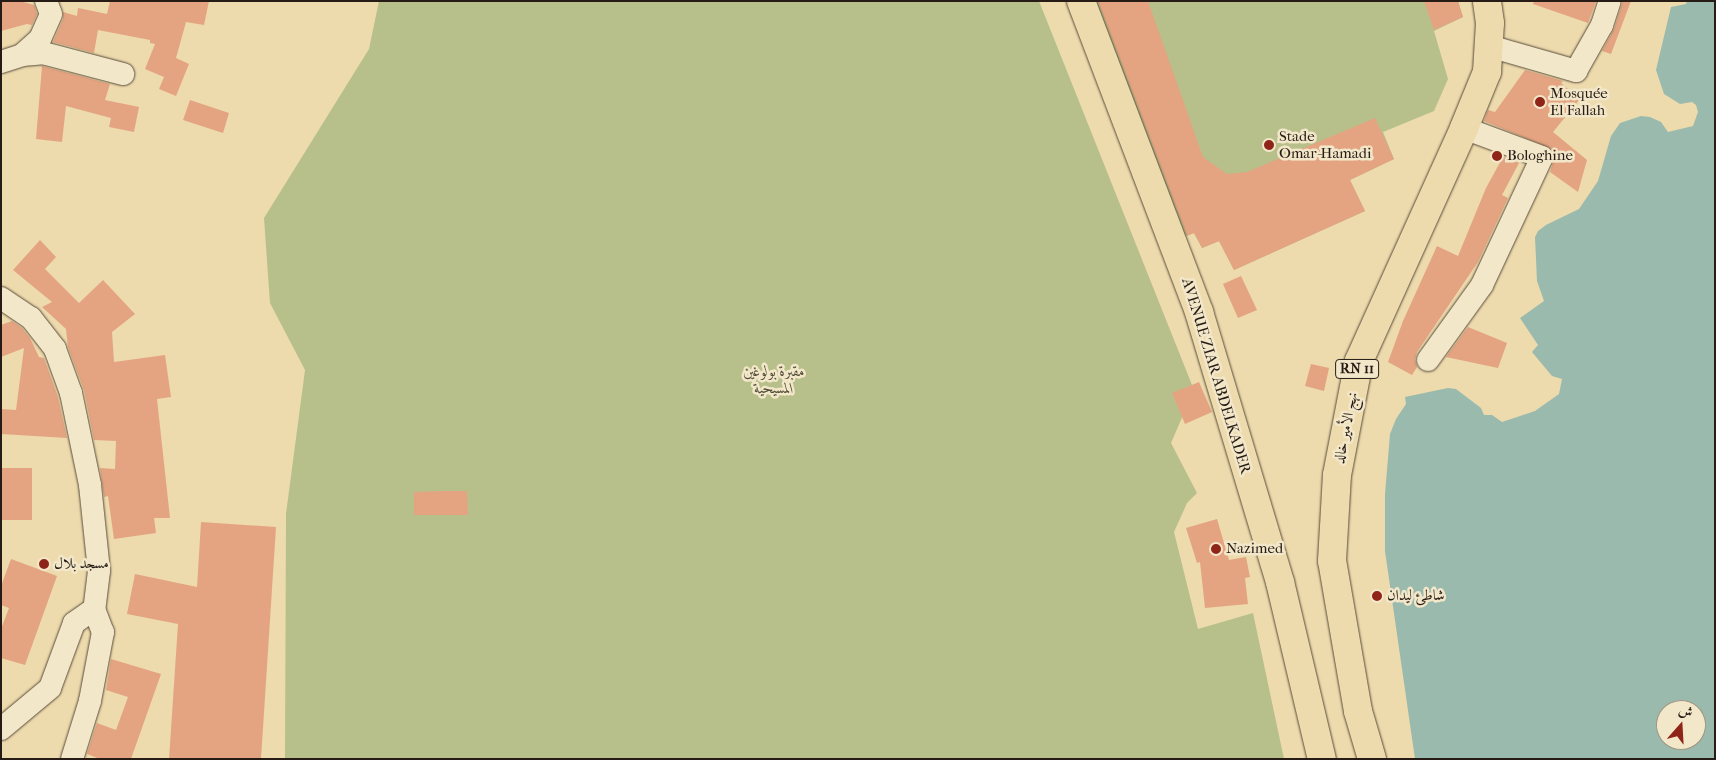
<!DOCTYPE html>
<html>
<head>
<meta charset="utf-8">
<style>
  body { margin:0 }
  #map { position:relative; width:1716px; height:760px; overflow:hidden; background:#eddaad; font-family:"IM FELL French Canon",Amiri,serif }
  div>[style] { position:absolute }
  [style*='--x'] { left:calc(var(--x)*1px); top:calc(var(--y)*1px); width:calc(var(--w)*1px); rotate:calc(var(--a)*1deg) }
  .green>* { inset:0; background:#b7c08a }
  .water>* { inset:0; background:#99baad }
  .building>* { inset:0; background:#e4a481 }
  .roads { filter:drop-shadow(0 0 1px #584c3b) drop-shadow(0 0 1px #584c3b) }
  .minor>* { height:22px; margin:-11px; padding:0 11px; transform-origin:11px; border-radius:11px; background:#f3e7ca }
  .major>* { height:28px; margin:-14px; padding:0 14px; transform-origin:14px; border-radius:14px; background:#eddaad }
  .dots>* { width:14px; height:14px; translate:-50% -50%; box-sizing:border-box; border:2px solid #f3e7ca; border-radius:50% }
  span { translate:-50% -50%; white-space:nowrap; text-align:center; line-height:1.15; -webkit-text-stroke:5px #f3e7ca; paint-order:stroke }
  .shield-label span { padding:1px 4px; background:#f3e7ca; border:1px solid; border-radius:4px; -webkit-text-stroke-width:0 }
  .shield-label { font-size:14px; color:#261c15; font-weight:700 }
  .poi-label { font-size:15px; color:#261c15 }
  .left { translate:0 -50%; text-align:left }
  .park-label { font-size:15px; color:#524d38; font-style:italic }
  .street-label { font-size:15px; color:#261c15 }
  .frame { position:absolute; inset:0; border:2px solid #261c15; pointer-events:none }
  .north { position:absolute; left:1656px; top:700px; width:50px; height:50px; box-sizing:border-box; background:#f3e7ca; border:1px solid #a19682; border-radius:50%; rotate:19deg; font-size:14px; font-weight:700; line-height:20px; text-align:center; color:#261c15 }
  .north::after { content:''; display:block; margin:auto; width:18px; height:22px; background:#8f2418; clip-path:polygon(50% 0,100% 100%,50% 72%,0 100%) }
</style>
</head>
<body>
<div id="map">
  <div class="green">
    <div style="clip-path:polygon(379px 1px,1039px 1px,1194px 390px,1171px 443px,1197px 493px,1187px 503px,1174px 532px,1198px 629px,1253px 613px,1284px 759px,285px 759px,286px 514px,305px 370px,270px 303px,264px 218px,369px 49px)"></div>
    <div style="clip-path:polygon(1096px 1px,1458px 1px,1463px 17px,1434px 31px,1448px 79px,1434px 111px,1383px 132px,1394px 159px,1350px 180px,1365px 211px,1234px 270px,1219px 241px,1202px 248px,1194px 233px,1185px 236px)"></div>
  </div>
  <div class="water">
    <div style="clip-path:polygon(evenodd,1687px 1px,1715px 1px,1715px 759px,1415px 759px,1385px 551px,1385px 494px,1390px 434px,1396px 419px,1406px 404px,1405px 397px,1448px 388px,1456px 389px,1481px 408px,1484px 415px,1492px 415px,1502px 422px,1535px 411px,1559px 394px,1562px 379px,1552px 376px,1532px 352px,1538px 345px,1520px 318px,1544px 301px,1537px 281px,1535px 237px,1538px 231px,1546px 225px,1579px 209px,1598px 181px,1611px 136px,1620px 123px,1641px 116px,1650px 117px,1661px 122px,1668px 132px,1693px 126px,1698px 112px,1696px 105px,1692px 102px,1680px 104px,1664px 94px,1656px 70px,1671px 7px,1686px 4px,1687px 1px,1666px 710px,1696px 710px,1696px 740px,1666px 740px,1666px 710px)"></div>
  </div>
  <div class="building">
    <div style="clip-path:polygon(1px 1px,20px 1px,34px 5px,37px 14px,32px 25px,27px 24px,1px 31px)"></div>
    <div style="clip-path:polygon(110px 1px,209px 1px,204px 25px,186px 22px,176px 58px,189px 64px,176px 96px,159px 89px,164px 77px,145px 69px,155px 44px,150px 43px,150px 40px,98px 30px,94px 53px,53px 42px,63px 19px,63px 12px,77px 16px,78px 8px,107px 14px)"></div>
    <div style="clip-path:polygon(1098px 1px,1148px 1px,1203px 157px,1227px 174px,1247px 172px,1375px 118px,1394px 159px,1350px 180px,1365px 211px,1234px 270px,1219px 241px,1202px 248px,1194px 233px,1187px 236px)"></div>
    <div style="clip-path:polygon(1424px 1px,1458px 1px,1463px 17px,1434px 30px)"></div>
    <div style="clip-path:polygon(1534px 1px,1596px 1px,1588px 23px,1533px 4px)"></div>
    <div style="clip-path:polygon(1623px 1px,1631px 1px,1611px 54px,1602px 51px,1614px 29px)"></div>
    <div style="clip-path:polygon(42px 66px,110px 84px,105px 100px,139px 107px,134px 132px,109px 127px,111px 118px,66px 106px,62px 142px,36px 139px)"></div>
    <div style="clip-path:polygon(1525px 70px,1563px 81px,1561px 83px,1580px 99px,1553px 132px,1587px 160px,1578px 192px,1550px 172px,1555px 156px,1552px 149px,1484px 121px,1488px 110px,1495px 112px)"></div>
    <div style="clip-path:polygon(190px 100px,229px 113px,223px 133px,183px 120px)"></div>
    <div style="clip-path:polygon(1503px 157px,1519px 163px,1502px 195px,1508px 198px,1478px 262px,1417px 352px,1415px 359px,1417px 367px,1412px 375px,1388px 362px,1403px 321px,1437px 246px,1458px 256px,1486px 188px)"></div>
    <div style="clip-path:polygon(40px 240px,56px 257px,45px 269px,79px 303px,103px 280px,135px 314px,112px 332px,114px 362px,165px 355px,171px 397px,157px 399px,170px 518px,154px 518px,156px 533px,114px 539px,108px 496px,104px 497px,100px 468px,115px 469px,116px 441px,94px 440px,84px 390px,68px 347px,66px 329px,42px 307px,52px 302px,13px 270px)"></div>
    <div style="clip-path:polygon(1241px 276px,1257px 310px,1238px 318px,1223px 284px)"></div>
    <div style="clip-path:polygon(12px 321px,22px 328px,30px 338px,39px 357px,44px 358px,58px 397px,67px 438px,1px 434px,1px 409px,16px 410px,24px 348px,1px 357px,1px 325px)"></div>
    <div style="clip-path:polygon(1468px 327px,1507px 343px,1498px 368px,1446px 357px)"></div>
    <div style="clip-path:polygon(1311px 364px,1329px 368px,1324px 391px,1305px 386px)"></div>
    <div style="clip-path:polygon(1199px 382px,1212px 412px,1185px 424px,1172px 393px)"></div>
    <div style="clip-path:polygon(1px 468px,32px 468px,32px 520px,1px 520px)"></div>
    <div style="clip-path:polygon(443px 491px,467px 491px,468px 515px,414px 515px,414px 492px)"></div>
    <div style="clip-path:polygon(1217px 519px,1229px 560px,1246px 557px,1250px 577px,1245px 578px,1248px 604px,1205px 608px,1200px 562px,1197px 563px,1186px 528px)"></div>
    <div style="clip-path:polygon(201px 522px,276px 527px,261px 759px,169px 759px,178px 624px,127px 614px,135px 574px,197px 587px)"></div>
    <div style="clip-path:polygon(11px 559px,57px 576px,25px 665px,1px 658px,1px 629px,9px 608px,1px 605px,1px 586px)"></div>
    <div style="clip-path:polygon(111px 659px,161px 674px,131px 759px,100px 759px,87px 754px,97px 723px,116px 730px,128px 697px,106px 690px)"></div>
  </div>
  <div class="roads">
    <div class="minor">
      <div style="--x:1489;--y:46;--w:91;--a:16"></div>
      <div style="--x:1576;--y:71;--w:53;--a:-60.5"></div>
      <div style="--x:1602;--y:25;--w:25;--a:-72"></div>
      <div style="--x:22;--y:55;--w:24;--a:-42"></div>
      <div style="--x:40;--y:39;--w:27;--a:-66"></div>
      <div style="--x:51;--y:14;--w:14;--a:-111"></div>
      <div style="--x:1;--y:62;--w:22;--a:-18"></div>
      <div style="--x:22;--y:55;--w:21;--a:-5"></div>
      <div style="--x:43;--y:53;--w:83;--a:14.7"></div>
      <div style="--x:1;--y:298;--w:36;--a:34"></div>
      <div style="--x:31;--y:318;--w:39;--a:52"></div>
      <div style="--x:55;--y:349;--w:47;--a:70"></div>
      <div style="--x:71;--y:393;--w:94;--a:78.3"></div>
      <div style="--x:90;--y:485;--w:86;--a:84"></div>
      <div style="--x:99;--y:571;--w:38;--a:97"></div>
      <div style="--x:1428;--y:360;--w:92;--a:-54.2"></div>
      <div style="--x:1482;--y:285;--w:141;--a:-64.9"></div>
      <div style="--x:1542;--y:157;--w:83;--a:-159.6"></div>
      <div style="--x:1;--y:729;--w:64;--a:-39.9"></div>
      <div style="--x:50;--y:688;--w:69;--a:-69.7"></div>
      <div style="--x:74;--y:623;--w:24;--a:-35"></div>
      <div style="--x:94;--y:609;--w:25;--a:69"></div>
      <div style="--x:103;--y:632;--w:70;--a:100.7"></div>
      <div style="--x:90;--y:701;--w:61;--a:107.2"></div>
    </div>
    <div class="major">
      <div style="--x:1081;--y:1;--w:333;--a:69.2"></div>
      <div style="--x:1199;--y:312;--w:282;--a:73.3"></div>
      <div style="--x:1280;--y:582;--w:182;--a:76.7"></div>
      <div style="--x:1372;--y:759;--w:50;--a:-106.3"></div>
      <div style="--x:1358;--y:711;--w:152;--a:-99.8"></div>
      <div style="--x:1332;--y:561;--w:86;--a:-86.7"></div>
      <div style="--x:1337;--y:475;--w:116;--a:-79.1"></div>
      <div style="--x:1359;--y:361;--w:256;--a:-65.7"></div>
      <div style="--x:1464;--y:128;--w:61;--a:-67.7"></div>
      <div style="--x:1487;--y:72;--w:49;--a:-86.5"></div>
      <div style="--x:1490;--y:23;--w:22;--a:-98"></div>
    </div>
  </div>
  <div class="dots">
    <div style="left:1540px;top:102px;background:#8f2418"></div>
    <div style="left:1269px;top:145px;background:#8f2418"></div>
    <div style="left:1497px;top:156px;background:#8f2418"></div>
    <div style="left:1216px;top:549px;background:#8f2418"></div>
    <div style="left:44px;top:564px;background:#8f2418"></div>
    <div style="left:1377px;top:596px;background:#8f2418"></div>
  </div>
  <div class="shield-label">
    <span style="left:1357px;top:369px">RN 11</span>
  </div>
  <div class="poi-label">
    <span class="left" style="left:1550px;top:102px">Mosquée<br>El Fallah</span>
    <span class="left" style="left:1279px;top:145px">Stade<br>Omar-Hamadi</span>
    <span class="left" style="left:1507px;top:156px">Bologhine</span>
    <span class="left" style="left:1226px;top:549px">Nazimed</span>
    <span class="left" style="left:54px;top:564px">مسجد بلال</span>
    <span class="left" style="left:1387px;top:596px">شاطئ ليدان</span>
  </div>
  <div class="park-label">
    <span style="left:774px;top:380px">مقبرة بولوغين<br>المسيحية</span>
  </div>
  <div class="street-label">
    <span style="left:1216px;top:376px;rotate:73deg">AVENUE ZIAR ABDELKADER</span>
    <span style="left:1346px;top:428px;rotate:-79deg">نهج الأمير خالد</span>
  </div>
  <div class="frame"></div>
  <div class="north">ش</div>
</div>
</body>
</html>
